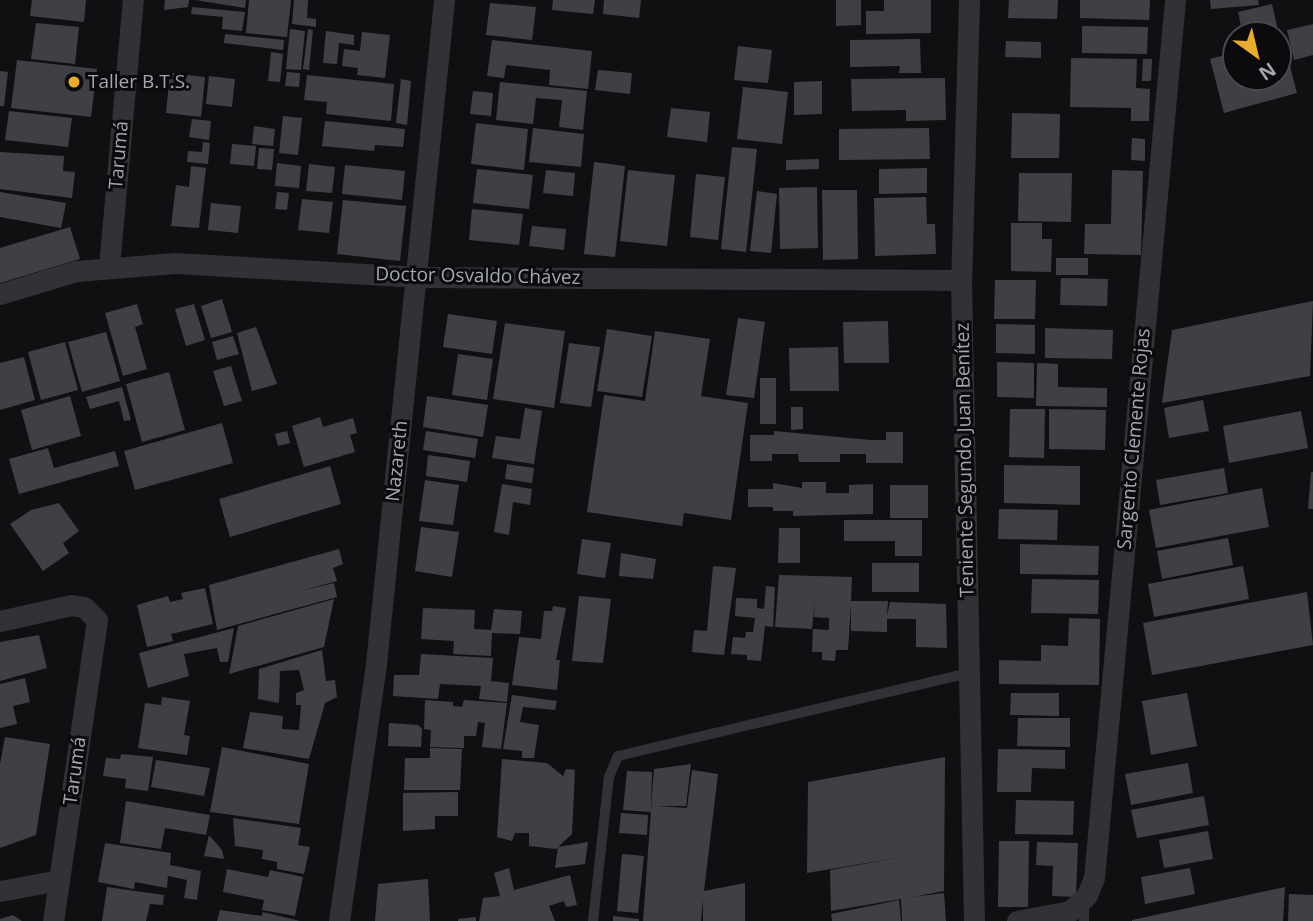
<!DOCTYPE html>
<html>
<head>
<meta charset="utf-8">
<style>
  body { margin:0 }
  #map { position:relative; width:1313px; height:921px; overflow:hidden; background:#101012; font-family:"Open Sans",sans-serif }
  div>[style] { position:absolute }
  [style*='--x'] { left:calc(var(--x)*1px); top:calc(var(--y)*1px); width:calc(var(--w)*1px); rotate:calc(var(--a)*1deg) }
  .building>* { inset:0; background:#3f4045 }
  .service>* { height:10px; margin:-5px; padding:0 5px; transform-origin:5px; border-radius:5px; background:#323236 }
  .minor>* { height:21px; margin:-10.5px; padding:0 10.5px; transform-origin:10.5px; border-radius:10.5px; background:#323236 }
  .dots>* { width:19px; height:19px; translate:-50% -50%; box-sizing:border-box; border:4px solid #0b0b0d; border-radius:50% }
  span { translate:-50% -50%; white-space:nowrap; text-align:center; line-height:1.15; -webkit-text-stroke:6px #0b0b0d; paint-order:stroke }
  .poi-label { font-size:19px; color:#a2a7b2 }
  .left { translate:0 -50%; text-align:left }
  .street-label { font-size:19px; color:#a2a7b2 }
  .north { position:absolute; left:1222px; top:21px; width:70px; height:70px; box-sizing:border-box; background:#0b0b0d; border:2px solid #47494f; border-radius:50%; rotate:146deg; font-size:19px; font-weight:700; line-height:28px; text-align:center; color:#a2a7b2 }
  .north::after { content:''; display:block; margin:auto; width:24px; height:32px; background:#e9ac31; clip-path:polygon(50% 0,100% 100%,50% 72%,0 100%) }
</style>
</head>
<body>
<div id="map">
  <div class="building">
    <div style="clip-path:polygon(32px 0,86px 0,84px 22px,30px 16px)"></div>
    <div style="clip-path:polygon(165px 0,189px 0,188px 7px,164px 10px)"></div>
    <div style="clip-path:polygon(195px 0,246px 0,245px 8px)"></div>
    <div style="clip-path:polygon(249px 0,291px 0,287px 37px,246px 33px)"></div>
    <div style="clip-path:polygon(294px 0,308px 0,307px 18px,316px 19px,316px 27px,292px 24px)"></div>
    <div style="clip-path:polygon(553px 0,595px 0,593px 14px,552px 10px)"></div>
    <div style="clip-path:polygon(604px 0,641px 0,639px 18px,603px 14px)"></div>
    <div style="clip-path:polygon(836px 0,861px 0,861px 25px,836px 26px)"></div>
    <div style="clip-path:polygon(884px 0,931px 0,931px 33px,866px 34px,866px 11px,884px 11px)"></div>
    <div style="clip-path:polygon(1009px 0,1058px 0,1057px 19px,1008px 18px)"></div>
    <div style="clip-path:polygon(1080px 0,1150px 0,1149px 20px,1080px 18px)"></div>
    <div style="clip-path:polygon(1210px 0,1258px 0,1259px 5px,1211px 9px)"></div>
    <div style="clip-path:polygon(490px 3px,536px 7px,532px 40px,486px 35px)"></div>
    <div style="clip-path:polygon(1272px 4px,1279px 35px,1243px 35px,1238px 12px)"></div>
    <div style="clip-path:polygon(192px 7px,245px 12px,242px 31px,222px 29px,223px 17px,191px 14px)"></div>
    <div style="clip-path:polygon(36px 23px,79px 27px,75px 64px,31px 59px)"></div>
    <div style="clip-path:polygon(1313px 24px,1313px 55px,1294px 60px,1287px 30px)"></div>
    <div style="clip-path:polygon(1082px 26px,1148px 27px,1147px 54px,1082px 53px)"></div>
    <div style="clip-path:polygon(290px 29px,305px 31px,301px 70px,286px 69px)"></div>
    <div style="clip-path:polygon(308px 29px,313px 30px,309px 70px,303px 69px)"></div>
    <div style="clip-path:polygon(326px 31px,354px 35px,354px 45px,339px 43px,337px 64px,323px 63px)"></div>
    <div style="clip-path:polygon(362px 32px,390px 35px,385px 78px,357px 75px,358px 68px,342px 66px,344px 49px,360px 51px)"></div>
    <div style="clip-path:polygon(225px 34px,284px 40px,283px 50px,224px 43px)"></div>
    <div style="clip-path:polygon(920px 39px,921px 73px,899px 73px,900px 66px,850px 67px,850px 40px)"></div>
    <div style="clip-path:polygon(1283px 39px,1297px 93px,1224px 113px,1210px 59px,1236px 52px,1236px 77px,1278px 77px,1278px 41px)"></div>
    <div style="clip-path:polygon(492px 40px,592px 51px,588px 89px,549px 85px,550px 70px,506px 65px,504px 78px,487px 76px)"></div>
    <div style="clip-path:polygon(1006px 41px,1041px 42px,1041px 58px,1005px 57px)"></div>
    <div style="clip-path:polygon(738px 46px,772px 50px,768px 83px,734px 80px)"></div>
    <div style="clip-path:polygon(271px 52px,283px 54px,280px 82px,268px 81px)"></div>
    <div style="clip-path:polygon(1071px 58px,1137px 59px,1136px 88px,1150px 89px,1149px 121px,1131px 121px,1131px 108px,1070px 107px)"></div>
    <div style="clip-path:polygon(1143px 59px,1152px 59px,1151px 81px,1142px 81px)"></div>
    <div style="clip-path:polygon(17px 60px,97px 69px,91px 117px,11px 108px)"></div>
    <div style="clip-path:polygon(598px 70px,632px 73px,630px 94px,595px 90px)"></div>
    <div style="clip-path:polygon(0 71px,8px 72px,4px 106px,0 106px)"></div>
    <div style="clip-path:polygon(287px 72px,300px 73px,299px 87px,285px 86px)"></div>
    <div style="clip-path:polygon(170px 73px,205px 77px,201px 117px,166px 113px)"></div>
    <div style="clip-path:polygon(307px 75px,394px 84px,391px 121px,326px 114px,327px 102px,304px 100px)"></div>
    <div style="clip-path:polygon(209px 76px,235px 79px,232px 107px,206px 104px)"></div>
    <div style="clip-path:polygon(945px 78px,946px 120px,906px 121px,906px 110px,852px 111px,851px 79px)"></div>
    <div style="clip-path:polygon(401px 79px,411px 81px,407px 125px,396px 123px)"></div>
    <div style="clip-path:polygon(822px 81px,822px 114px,794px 115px,794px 82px)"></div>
    <div style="clip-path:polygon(500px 82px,587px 91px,583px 130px,559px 127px,562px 100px,536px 98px,533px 124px,496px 120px)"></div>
    <div style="clip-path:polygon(743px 87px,788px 92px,782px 144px,737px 139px)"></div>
    <div style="clip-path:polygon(473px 91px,493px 93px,491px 116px,470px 114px)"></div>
    <div style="clip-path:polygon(671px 108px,710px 112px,707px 142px,667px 137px)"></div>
    <div style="clip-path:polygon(9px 111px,72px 118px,68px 147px,5px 140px)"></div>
    <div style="clip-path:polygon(1012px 113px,1060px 114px,1059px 158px,1011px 158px)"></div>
    <div style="clip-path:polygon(283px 116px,302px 118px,298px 155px,279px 153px)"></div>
    <div style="clip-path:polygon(192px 119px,211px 121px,209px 140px,189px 137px)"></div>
    <div style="clip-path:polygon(325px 121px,405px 129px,403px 147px,375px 145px,374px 151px,322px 146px)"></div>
    <div style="clip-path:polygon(476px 123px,528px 129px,524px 170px,471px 164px)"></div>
    <div style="clip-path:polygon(254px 126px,275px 129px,273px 146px,252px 144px)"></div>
    <div style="clip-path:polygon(533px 128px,584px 134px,581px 167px,529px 162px)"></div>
    <div style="clip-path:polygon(929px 128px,930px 159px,839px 160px,839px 129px)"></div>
    <div style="clip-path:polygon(1132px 138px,1145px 139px,1145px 161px,1131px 160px)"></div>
    <div style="clip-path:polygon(203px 142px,210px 143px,208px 164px,187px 162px,188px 151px,202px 152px)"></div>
    <div style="clip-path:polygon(232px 144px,256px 146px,254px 166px,230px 164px)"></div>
    <div style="clip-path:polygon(732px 147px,757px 149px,746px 252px,721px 249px)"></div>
    <div style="clip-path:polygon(259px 148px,274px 149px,272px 170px,257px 169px)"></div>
    <div style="clip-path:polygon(0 152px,64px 156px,63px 171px,75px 172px,72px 198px,0 189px)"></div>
    <div style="clip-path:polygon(819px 159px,819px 169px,786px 170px,786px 160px)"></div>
    <div style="clip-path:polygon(594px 162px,625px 166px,615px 257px,584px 254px)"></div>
    <div style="clip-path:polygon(277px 163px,301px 166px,299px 188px,275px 186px)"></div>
    <div style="clip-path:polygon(309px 164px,335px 167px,332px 193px,306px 191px)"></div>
    <div style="clip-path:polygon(345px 165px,405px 171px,402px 200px,342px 194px)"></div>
    <div style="clip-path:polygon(191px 166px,206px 168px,199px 228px,171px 226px,176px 185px,189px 187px)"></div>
    <div style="clip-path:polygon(927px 168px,927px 193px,879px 194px,879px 169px)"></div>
    <div style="clip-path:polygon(477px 169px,533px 175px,529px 209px,473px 203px)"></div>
    <div style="clip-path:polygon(546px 170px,575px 173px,573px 196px,543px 193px)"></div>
    <div style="clip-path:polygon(628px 170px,675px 175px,667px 246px,620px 241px)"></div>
    <div style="clip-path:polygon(1112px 170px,1143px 171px,1141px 255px,1084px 254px,1085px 224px,1111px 224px)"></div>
    <div style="clip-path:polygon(1019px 173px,1072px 173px,1071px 222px,1018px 221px)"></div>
    <div style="clip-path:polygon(696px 174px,725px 177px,718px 240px,690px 237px)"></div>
    <div style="clip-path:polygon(817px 187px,818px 248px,780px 249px,779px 188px)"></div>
    <div style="clip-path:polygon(822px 190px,857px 190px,858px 259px,823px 260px)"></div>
    <div style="clip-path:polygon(757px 191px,777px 194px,771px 253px,750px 251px)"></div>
    <div style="clip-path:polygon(0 192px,66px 203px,61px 228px,0 217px)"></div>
    <div style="clip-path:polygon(277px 192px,289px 193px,287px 210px,275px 209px)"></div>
    <div style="clip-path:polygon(926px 197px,927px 224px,935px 224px,936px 254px,875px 256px,874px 198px)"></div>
    <div style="clip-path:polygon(302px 199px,333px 202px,329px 233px,298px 230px)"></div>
    <div style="clip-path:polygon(343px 200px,406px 206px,400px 261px,337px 254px)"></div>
    <div style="clip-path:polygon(211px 203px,241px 206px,238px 233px,208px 230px)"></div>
    <div style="clip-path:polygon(472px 209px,523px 214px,519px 245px,469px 240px)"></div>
    <div style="clip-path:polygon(1011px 223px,1042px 223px,1042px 239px,1052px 239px,1051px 272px,1011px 271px)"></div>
    <div style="clip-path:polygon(532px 226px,566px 229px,564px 250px,529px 246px)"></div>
    <div style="clip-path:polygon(70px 227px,80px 259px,0 283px,0 248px)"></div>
    <div style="clip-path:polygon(1056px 258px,1088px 258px,1088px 275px,1056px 275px)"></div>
    <div style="clip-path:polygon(1061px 278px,1108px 279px,1107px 306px,1060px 305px)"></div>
    <div style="clip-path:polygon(995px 280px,1036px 280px,1035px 319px,994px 319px)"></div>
    <div style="clip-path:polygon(222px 299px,232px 332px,211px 338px,201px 306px)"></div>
    <div style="clip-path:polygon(1313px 301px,1310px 376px,1162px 403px,1172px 330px)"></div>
    <div style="clip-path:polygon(137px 304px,143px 324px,135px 327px,147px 369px,123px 376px,105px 313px)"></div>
    <div style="clip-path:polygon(194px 304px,205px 340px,186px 346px,175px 309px)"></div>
    <div style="clip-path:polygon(448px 314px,497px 321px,492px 354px,443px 347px)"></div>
    <div style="clip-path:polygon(738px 318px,765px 322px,754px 398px,726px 395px)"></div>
    <div style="clip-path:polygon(888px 321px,889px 363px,844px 363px,843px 322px)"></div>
    <div style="clip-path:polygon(505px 323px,565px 331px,554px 408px,493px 399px)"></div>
    <div style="clip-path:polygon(996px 324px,1035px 325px,1035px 354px,996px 353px)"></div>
    <div style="clip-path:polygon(256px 327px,277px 384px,252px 391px,237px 333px)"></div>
    <div style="clip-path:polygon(1045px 328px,1113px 330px,1112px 359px,1045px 358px)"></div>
    <div style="clip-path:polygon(607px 329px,652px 336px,642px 397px,597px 391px)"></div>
    <div style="clip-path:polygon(655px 331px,710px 339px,701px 396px,748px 403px,731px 520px,684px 513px,682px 526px,587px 512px,604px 395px,645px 401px)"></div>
    <div style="clip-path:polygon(106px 332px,120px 381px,82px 392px,68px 342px)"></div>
    <div style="clip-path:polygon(233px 336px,239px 354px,217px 360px,212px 342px)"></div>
    <div style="clip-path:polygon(65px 342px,78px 390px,41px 400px,28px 352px)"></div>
    <div style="clip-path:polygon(569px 343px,600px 347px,591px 407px,560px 403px)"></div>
    <div style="clip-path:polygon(838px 347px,839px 391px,790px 391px,789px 348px)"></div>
    <div style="clip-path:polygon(458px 354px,493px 359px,487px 400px,452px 395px)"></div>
    <div style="clip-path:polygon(24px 357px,35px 400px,0 410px,0 363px)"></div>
    <div style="clip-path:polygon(997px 362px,1034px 363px,1034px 398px,997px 397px)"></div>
    <div style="clip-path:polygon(1037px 363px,1058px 364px,1058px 387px,1107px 388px,1107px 407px,1036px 406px)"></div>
    <div style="clip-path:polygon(231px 366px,242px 401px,224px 406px,213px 371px)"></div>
    <div style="clip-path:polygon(169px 372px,185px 430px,142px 442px,126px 384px)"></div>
    <div style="clip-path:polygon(760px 378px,776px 378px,776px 424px,760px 424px)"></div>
    <div style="clip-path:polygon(122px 387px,131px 420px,124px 421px,119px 401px,90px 409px,86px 397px)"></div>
    <div style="clip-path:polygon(70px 396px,81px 436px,32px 450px,21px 410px)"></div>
    <div style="clip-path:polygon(427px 396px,488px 405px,483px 437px,423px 427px)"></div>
    <div style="clip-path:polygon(1203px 400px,1209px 431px,1169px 438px,1164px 408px)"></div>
    <div style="clip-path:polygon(791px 407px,803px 407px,803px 429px,791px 430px)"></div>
    <div style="clip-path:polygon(525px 408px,542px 411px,534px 464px,492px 458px,496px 436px,520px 439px)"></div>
    <div style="clip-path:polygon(1010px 409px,1045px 409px,1044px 458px,1009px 457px)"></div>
    <div style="clip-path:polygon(1049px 409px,1106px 410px,1105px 450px,1049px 449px)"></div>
    <div style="clip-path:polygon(1301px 411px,1308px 448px,1229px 463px,1223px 426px)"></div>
    <div style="clip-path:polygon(320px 417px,323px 427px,353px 418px,357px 433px,350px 435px,355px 452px,304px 467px,292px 426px)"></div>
    <div style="clip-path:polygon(222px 423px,233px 463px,135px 490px,124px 451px)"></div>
    <div style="clip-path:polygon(287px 431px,290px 443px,278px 446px,275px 434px)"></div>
    <div style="clip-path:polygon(426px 431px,478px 439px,475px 458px,423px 450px)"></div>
    <div style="clip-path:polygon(774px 431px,871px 440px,886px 440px,886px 432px,903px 432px,903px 463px,866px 463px,866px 454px,840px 454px,840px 462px,799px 462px,798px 454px,772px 454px,772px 461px,750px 461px,750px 435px,774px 435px)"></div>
    <div style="clip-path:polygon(48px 448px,54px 468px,115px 451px,119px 466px,19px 494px,9px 459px)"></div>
    <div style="clip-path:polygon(428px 455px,470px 461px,467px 482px,426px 476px)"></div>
    <div style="clip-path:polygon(507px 464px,534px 468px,532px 483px,505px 479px)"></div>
    <div style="clip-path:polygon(1004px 465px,1080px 466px,1080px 505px,1004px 503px)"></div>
    <div style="clip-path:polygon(330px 466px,341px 504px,230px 537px,219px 499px)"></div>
    <div style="clip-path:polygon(1224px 468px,1228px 493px,1160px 505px,1156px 480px)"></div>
    <div style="clip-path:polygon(1311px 472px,1313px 472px,1313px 509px,1308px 509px)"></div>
    <div style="clip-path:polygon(425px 480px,459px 485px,453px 525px,419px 521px)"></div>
    <div style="clip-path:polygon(802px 482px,826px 482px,826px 493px,849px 493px,849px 485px,873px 484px,873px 514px,793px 516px,793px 511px,773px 511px,773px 507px,748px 507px,748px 489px,773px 489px,773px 483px,802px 488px)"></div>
    <div style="clip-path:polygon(502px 484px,532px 489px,530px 505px,513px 502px,509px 535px,494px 532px)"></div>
    <div style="clip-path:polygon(890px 485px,928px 485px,928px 518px,890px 518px)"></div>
    <div style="clip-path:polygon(1262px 488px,1269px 527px,1156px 548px,1149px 510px)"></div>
    <div style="clip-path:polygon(59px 503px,79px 531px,63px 543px,69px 553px,43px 571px,10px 524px,31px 510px)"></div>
    <div style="clip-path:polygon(999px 509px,1058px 510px,1057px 540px,998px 539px)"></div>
    <div style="clip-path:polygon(844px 520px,922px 520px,922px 556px,895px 556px,895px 541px,844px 541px)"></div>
    <div style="clip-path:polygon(421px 527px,459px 532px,452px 577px,415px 571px)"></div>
    <div style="clip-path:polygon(779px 528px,800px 528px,800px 563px,778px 563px)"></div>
    <div style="clip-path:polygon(1228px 538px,1233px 565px,1162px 579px,1157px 551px)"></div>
    <div style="clip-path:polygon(582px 539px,611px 543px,605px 578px,577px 574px)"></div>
    <div style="clip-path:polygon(1020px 544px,1099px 546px,1098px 575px,1020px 574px)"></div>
    <div style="clip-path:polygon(339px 549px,343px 564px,333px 568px,337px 581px,300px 591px,334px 583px,337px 597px,217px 630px,209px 585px)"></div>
    <div style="clip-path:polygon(621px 553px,656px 559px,653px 579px,619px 576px)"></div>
    <div style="clip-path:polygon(872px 563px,919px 563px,919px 592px,872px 592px)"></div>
    <div style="clip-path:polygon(713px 566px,736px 568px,724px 655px,692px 652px,694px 630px,707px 631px)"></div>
    <div style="clip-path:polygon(1243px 566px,1249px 599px,1154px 617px,1148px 584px)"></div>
    <div style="clip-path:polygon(779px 575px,852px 577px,851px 601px,888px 601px,887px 616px,890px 602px,946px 604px,947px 648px,916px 647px,916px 619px,887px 619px,887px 632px,851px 631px,851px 604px,848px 650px,836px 650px,835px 661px,822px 660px,822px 652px,812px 652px,813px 629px,829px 630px,829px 618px,814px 617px,815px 601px,812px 629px,775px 627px)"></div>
    <div style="clip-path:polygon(1032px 579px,1099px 580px,1098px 614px,1031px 613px)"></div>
    <div style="clip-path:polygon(766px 586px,775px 587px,773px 627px,765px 626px,761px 661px,747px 660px,747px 655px,731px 654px,733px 637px,745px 638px,746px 632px,753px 632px,755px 618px,735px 616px,736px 598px,757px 599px,757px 608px,764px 609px)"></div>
    <div style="clip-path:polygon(205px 588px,213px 624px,171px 634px,173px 641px,147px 647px,137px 605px,168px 596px,170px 602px,183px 599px,181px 593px)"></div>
    <div style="clip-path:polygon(1307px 592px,1313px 645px,1152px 675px,1143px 623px)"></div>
    <div style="clip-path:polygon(579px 596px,611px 599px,603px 663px,572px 661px)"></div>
    <div style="clip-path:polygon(334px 599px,324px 647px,229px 674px,238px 626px)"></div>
    <div style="clip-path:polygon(553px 606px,566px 608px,556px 660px,560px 660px,557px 690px,512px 685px,519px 637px,541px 639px,544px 611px,552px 611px)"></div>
    <div style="clip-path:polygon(423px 608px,475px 610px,474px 629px,491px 630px,494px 609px,522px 611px,520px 634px,492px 633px,491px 656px,453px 654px,454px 641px,421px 639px)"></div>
    <div style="clip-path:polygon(1069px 618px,1100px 619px,1099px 685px,999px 684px,999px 660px,1041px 661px,1041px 645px,1068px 646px)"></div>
    <div style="clip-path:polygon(234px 628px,228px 662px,220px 662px,217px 648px,184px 654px,189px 676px,148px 688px,139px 653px)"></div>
    <div style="clip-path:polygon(39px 635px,47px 668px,0 681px,0 642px)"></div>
    <div style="clip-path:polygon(322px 650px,326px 681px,335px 680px,337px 697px,325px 703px,309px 759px,243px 748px,250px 712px,283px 716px,282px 729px,299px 730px,301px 705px,296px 705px,296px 693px,304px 690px,299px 670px,280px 671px,279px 703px,258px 699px,259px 669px)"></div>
    <div style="clip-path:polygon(421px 654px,493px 658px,491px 681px,509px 683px,507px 702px,479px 699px,481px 686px,440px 684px,438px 699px,393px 696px,394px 675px,419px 675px)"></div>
    <div style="clip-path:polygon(25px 678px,30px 702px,13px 706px,17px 724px,0 728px,0 684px)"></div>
    <div style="clip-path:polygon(1011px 693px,1059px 693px,1059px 716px,1010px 715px)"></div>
    <div style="clip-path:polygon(1187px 693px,1197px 746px,1151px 755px,1142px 701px)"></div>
    <div style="clip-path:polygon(512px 695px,557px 701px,555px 710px,523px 707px,520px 722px,539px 725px,534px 758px,522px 758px,522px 751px,503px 749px)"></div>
    <div style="clip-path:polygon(162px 697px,190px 701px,184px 735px,190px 736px,187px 755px,138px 748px,145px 703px,161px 705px)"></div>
    <div style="clip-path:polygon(425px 700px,453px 702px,453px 706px,462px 707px,464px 700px,507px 703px,501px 749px,482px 747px,485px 723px,478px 722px,476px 736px,464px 736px,464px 748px,430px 747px,431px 730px,424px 729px)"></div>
    <div style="clip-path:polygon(1018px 718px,1070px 718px,1070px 747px,1017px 746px)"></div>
    <div style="clip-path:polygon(389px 723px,418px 725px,422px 729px,421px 747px,388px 746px)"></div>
    <div style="clip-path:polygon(5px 737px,50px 744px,36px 835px,0 848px,0 764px)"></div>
    <div style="clip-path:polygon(222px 747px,309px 764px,299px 824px,210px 812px)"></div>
    <div style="clip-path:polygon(430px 748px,462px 749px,460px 790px,404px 790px,405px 758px,430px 758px)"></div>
    <div style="clip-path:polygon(998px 749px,1065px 750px,1065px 769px,1032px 768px,1031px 792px,997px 792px)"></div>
    <div style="clip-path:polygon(121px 754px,153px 757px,148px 791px,125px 788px,126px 779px,103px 776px,106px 758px,120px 759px)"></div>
    <div style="clip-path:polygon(945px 757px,944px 891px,913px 897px,944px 893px,946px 921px,902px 921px,901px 899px,831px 911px,830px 870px,908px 856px,807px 873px,808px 782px)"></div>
    <div style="clip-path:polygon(502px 759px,547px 763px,563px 776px,566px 769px,575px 770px,572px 834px,556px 849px,529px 846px,529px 833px,515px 833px,512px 841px,497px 837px)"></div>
    <div style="clip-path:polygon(156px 760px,210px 768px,204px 796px,151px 787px)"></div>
    <div style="clip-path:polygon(1188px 763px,1193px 793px,1131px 805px,1125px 774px)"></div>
    <div style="clip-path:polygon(691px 764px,686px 806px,656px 806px,687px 808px,692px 770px,718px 774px,704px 891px,745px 883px,745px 921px,703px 921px,703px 900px,701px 921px,643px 921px,654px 769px)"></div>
    <div style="clip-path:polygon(627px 771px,652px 772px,651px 812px,623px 810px)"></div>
    <div style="clip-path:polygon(458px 792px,458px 816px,435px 816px,435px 829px,403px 831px,403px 793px)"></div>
    <div style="clip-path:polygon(1204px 796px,1209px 825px,1137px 838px,1131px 810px)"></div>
    <div style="clip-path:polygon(1016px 800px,1074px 801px,1073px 835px,1015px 834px)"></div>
    <div style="clip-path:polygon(126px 801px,210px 815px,206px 835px,165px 828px,161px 849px,120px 843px)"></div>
    <div style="clip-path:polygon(621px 813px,648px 815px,647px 835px,619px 833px)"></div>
    <div style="clip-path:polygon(233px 818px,301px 828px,298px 845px,310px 847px,304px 874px,277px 869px,277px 862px,262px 859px,263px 850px,235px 846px)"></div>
    <div style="clip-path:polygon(1208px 831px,1213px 859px,1164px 868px,1159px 840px)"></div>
    <div style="clip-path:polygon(209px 835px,222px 850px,224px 859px,204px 856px)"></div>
    <div style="clip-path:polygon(999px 841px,1029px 841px,1028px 907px,998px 907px)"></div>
    <div style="clip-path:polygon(588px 842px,585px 864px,555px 868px,558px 847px)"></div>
    <div style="clip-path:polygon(1037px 842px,1078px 843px,1076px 897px,1052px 896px,1053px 866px,1036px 865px)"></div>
    <div style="clip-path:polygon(105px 843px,171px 853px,170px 865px,201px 871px,197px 900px,184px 898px,187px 880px,168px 876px,167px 888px,135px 882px,134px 889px,98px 882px)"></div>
    <div style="clip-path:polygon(622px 854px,644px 856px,638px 913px,617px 911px)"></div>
    <div style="clip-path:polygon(509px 868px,514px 890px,570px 875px,577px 905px,566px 907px,564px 901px,549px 906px,555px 921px,479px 921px,483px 898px,500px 896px,494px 873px)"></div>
    <div style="clip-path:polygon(1190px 868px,1195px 894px,1145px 904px,1141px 877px)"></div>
    <div style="clip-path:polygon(227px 869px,268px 877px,270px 870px,303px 877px,295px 916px,262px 910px,264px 900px,223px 892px)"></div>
    <div style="clip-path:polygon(428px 879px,430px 921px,375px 921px,378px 884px)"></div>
    <div style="clip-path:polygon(107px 887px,164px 895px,163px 905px,150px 904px,146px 921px,102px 921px)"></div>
    <div style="clip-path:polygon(1285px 887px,1283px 921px,1132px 921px,1132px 920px)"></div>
    <div style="clip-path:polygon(1289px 894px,1313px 895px,1313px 921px,1288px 921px)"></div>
    <div style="clip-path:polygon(899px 900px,901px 921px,832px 921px,831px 914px)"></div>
    <div style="clip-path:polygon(220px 910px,262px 916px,263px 912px,300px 921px,217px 921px)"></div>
    <div style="clip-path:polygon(13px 915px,22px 921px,0 921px,0 919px)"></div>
    <div style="clip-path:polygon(613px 916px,639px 919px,639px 921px,613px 921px)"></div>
    <div style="clip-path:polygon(476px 917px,476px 921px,458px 921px,458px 919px)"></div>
  </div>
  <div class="service">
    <div style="--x:593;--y:921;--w:145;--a:-83.7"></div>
    <div style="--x:609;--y:777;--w:23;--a:-67"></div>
    <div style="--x:618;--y:756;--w:361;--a:-13.3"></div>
    <div style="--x:1084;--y:921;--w:22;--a:-90"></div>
  </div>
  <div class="minor">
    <div style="--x:969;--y:0;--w:280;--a:91.6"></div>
    <div style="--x:961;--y:280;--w:641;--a:88.84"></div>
    <div style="--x:109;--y:267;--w:268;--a:-84.9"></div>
    <div style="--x:0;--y:294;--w:79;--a:-16.8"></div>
    <div style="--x:76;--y:271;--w:99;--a:-4.6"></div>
    <div style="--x:175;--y:263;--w:240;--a:3.3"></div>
    <div style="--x:415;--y:277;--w:546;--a:0.31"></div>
    <div style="--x:0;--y:621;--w:73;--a:-12.7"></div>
    <div style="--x:71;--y:605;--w:13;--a:9"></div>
    <div style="--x:84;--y:607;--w:18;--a:45"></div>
    <div style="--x:97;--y:620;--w:304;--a:98.3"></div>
    <div style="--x:0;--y:891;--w:60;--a:-10.6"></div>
    <div style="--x:339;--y:921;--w:260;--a:-81.8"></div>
    <div style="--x:376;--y:664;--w:667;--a:-84.15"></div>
    <div style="--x:1017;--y:921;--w:54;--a:-10.7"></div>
    <div style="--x:1070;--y:911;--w:23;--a:-43"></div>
    <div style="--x:1087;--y:895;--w:18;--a:-68"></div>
    <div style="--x:1094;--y:878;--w:882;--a:-84.73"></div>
  </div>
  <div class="dots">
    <div style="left:74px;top:82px;background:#e9ac31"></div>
  </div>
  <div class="poi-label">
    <span class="left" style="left:88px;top:82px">Taller B.T.S.</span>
  </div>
  <div class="street-label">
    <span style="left:119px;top:155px;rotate:-85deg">Tarumá</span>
    <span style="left:478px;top:276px;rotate:1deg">Doctor Osvaldo Chávez</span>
    <span style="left:1134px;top:439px;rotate:-85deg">Sargento Clemente Rojas</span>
    <span style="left:965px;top:460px;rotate:-91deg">Teniente Segundo Juan Benítez</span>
    <span style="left:397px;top:461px;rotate:-84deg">Nazareth</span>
    <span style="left:75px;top:771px;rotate:-82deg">Tarumá</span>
  </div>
  <div class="north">N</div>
</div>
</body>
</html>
